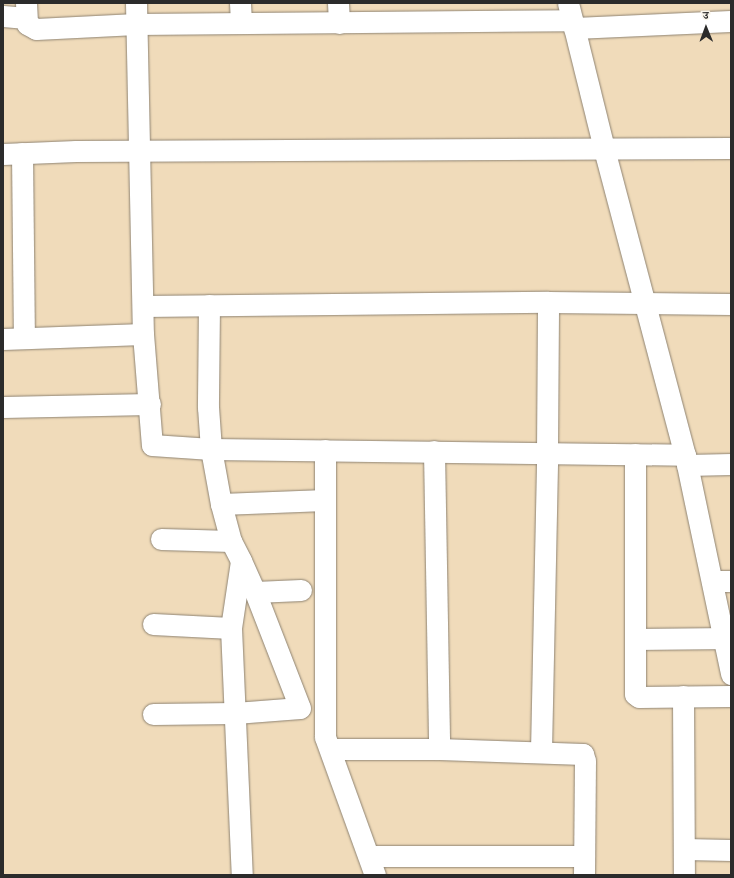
<!DOCTYPE html>
<html>
<head>
<meta charset="utf-8">
<style>
  body { margin:0 }
  #map { position:relative; width:734px; height:878px; overflow:hidden; background:#f0dbba; font-family:"Libre Bodoni","Noto Serif Devanagari",serif }
  div>[style] { position:absolute }
  [style*='--x'] { left:calc(var(--x)*1px); top:calc(var(--y)*1px); width:calc(var(--w)*1px); rotate:calc(var(--a)*1deg) }
  .roads { filter:drop-shadow(0 0 1px #8e8372) drop-shadow(0 0 1px #8e8372) }
  .minor>* { height:21px; margin:-10.5px; padding:0 10.5px; transform-origin:10.5px; border-radius:10.5px; background:#fff }
  span { translate:-50% -50%; white-space:nowrap; text-align:center; line-height:1.15; -webkit-text-stroke:3.5px #fbf7ec; paint-order:stroke }
  .frame { position:absolute; inset:0; border:4px solid #2b2b2b; pointer-events:none }
  .north { position:absolute; left:686px; top:8px; width:40px; height:40px; -webkit-text-stroke:3px #fbf7ec; paint-order:stroke; rotate:359deg; font-size:11px; font-weight:700; line-height:16px; text-align:center; color:#2b2b2b }
  .north::after { content:''; display:block; margin:auto; width:14px; height:18px; background:#2b2b2b; clip-path:polygon(50% 0,100% 100%,50% 72%,0 100%) }
</style>
</head>
<body>
<div id="map">
  <div class="roads">
    <div class="minor">
      <div style="--x:26;--y:3;--w:21;--a:87"></div>
      <div style="--x:27;--y:24;--w:10;--a:29"></div>
      <div style="--x:36;--y:29;--w:100;--a:-2.9"></div>
      <div style="--x:136;--y:24;--w:436;--a:-0.5"></div>
      <div style="--x:136;--y:3;--w:331;--a:88.8"></div>
      <div style="--x:143;--y:334;--w:111;--a:85.4"></div>
      <div style="--x:152;--y:445;--w:59;--a:3.9"></div>
      <div style="--x:211;--y:449;--w:474;--a:0.7"></div>
      <div style="--x:240;--y:3;--w:20;--a:87"></div>
      <div style="--x:338;--y:3;--w:20;--a:87"></div>
      <div style="--x:568;--y:3;--w:150;--a:76.1"></div>
      <div style="--x:604;--y:149;--w:317;--a:75.2"></div>
      <div style="--x:685;--y:455;--w:224;--a:78.1"></div>
      <div style="--x:3;--y:16;--w:23;--a:5"></div>
      <div style="--x:574;--y:28;--w:157;--a:-2.6"></div>
      <div style="--x:22;--y:153;--w:185;--a:89.4"></div>
      <div style="--x:3;--y:154;--w:73;--a:-2.4"></div>
      <div style="--x:76;--y:151;--w:655;--a:-0.26"></div>
      <div style="--x:209;--y:305;--w:102;--a:90.6"></div>
      <div style="--x:208;--y:407;--w:42;--a:85.9"></div>
      <div style="--x:211;--y:449;--w:56;--a:79.7"></div>
      <div style="--x:221;--y:504;--w:38;--a:75"></div>
      <div style="--x:231;--y:541;--w:22;--a:63"></div>
      <div style="--x:241;--y:561;--w:68;--a:98.5"></div>
      <div style="--x:231;--y:628;--w:247;--a:87.5"></div>
      <div style="--x:143;--y:306;--w:405;--a:-0.6"></div>
      <div style="--x:548;--y:302;--w:183;--a:0.6"></div>
      <div style="--x:3;--y:339;--w:140;--a:-2"></div>
      <div style="--x:3;--y:407;--w:147;--a:-1.2"></div>
      <div style="--x:325;--y:450;--w:287;--a:90"></div>
      <div style="--x:325;--y:737;--w:147;--a:70.1"></div>
      <div style="--x:434;--y:451;--w:298;--a:89"></div>
      <div style="--x:439;--y:749;--w:144;--a:2"></div>
      <div style="--x:583;--y:754;--w:7;--a:74"></div>
      <div style="--x:585;--y:761;--w:114;--a:90.5"></div>
      <div style="--x:635;--y:454;--w:240;--a:90"></div>
      <div style="--x:635;--y:694;--w:5;--a:37"></div>
      <div style="--x:639;--y:697;--w:92;--a:-0.6"></div>
      <div style="--x:687;--y:465;--w:44;--a:-1.3"></div>
      <div style="--x:221;--y:504;--w:104;--a:-2.2"></div>
      <div style="--x:161;--y:539;--w:70;--a:1.6"></div>
      <div style="--x:712;--y:581;--w:19;--a:0"></div>
      <div style="--x:255;--y:592;--w:46;--a:-2.5"></div>
      <div style="--x:153;--y:624;--w:78;--a:2.9"></div>
      <div style="--x:635;--y:639;--w:96;--a:-0.6"></div>
      <div style="--x:683;--y:696;--w:179;--a:89.7"></div>
      <div style="--x:153;--y:714;--w:82;--a:-0.7"></div>
      <div style="--x:235;--y:713;--w:65;--a:-4.4"></div>
      <div style="--x:300;--y:708;--w:124;--a:-111.2"></div>
      <div style="--x:255;--y:592;--w:34;--a:-114"></div>
      <div style="--x:330;--y:749;--w:109;--a:0"></div>
      <div style="--x:541;--y:751;--w:298;--a:-88.8"></div>
      <div style="--x:547;--y:453;--w:151;--a:-89.6"></div>
      <div style="--x:684;--y:849;--w:47;--a:1.2"></div>
      <div style="--x:369;--y:856;--w:215;--a:0"></div>
    </div>
  </div>
  <div class="frame"></div>
  <div class="north">उ</div>
</div>
</body>
</html>
